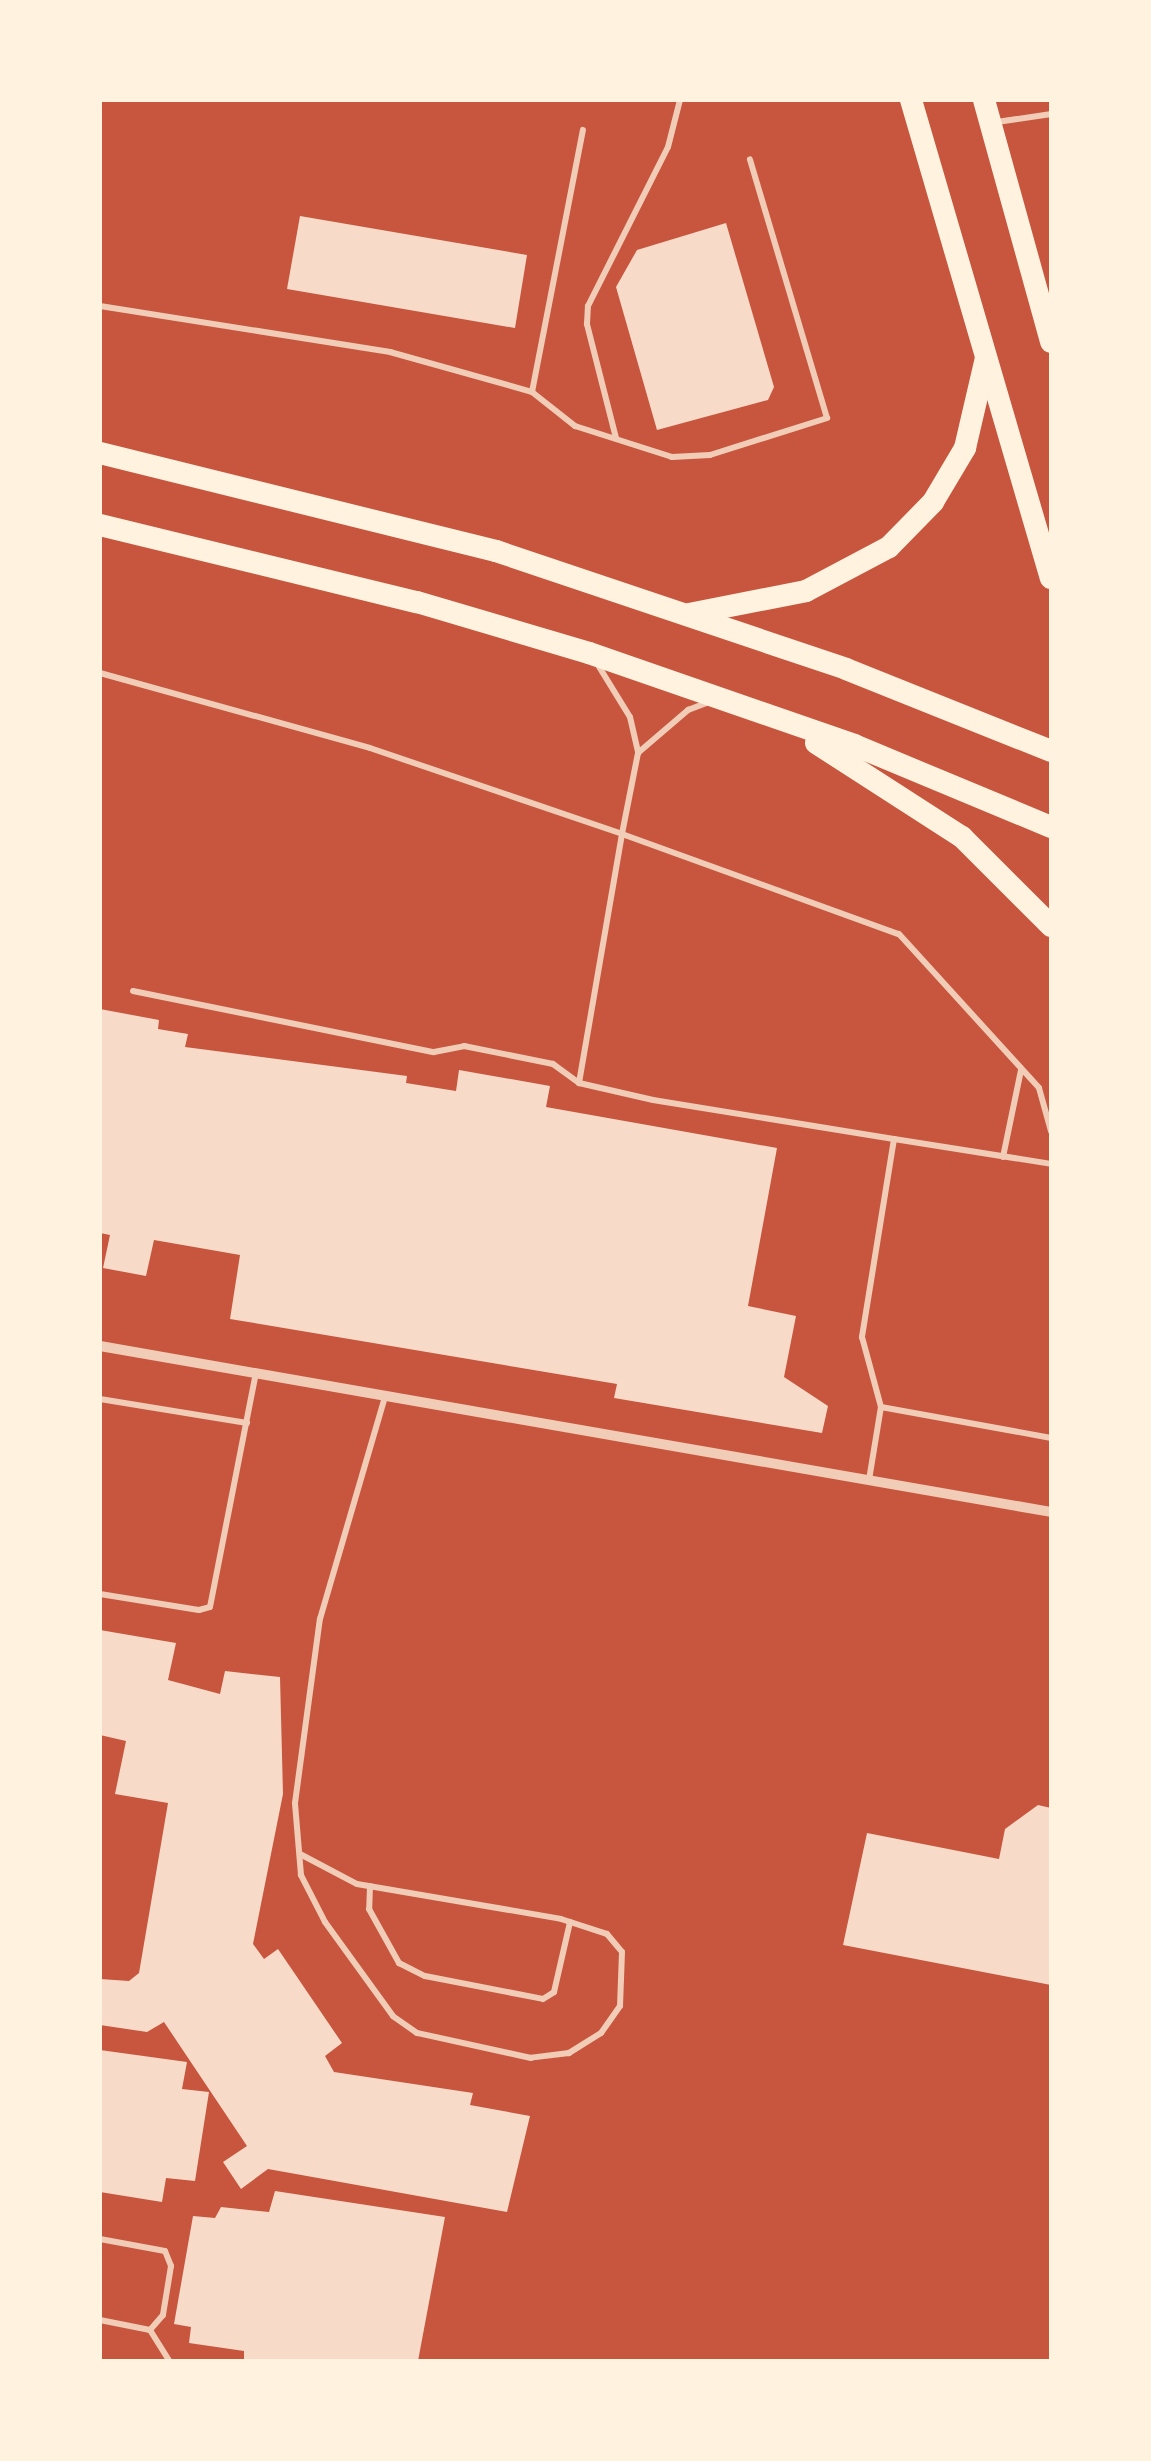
<!DOCTYPE html>
<html>
<head>
<meta charset="utf-8">
<style>
  body { margin:0 }
  #map { position:relative; width:1151px; height:2461px; overflow:hidden; background:#c8553d; font-family:Manrope,sans-serif }
  div>[style] { position:absolute }
  [style*='--x'] { left:calc(var(--x)*1px); top:calc(var(--y)*1px); width:calc(var(--w)*1px); rotate:calc(var(--a)*1deg) }
  .building>* { inset:0; background:#f7dbc8 }
  .service>* { height:6px; margin:-3px; padding:0 3px; transform-origin:3px; border-radius:3px; background:#f1ccb7 }
  .minor>* { height:10px; margin:-5px; padding:0 5px; transform-origin:5px; border-radius:5px; background:#f1ccb7 }
  .primary>* { height:22px; margin:-11px; padding:0 11px; transform-origin:11px; border-radius:11px; background:#fff3e0 }
  .trunk>* { height:22px; margin:-11px; padding:0 11px; transform-origin:11px; border-radius:11px; background:#fff3e0 }
  span { translate:-50% -50%; white-space:nowrap; text-align:center; line-height:1.15; -webkit-text-stroke:8px #fff3e0; paint-order:stroke }
  .frame { position:absolute; inset:0; border:102px solid #fff3e0; pointer-events:none }
</style>
</head>
<body>
<div id="map">
  <div class="building">
    <div style="clip-path:polygon(300px 216px,527px 255px,515px 328px,287px 289px)"></div>
    <div style="clip-path:polygon(726px 223px,774px 387px,768px 400px,657px 430px,616px 287px,637px 250px)"></div>
    <div style="clip-path:polygon(100px 1009px,159px 1020px,158px 1029px,188px 1034px,185px 1047px,407px 1076px,406px 1083px,456px 1091px,459px 1070px,550px 1086px,546px 1107px,777px 1148px,748px 1306px,796px 1316px,784px 1377px,828px 1406px,822px 1433px,614px 1398px,617px 1384px,230px 1319px,240px 1255px,154px 1240px,146px 1276px,103px 1268px,110px 1235px,100px 1233px)"></div>
    <div style="clip-path:polygon(100px 1630px,176px 1643px,168px 1680px,220px 1694px,225px 1671px,280px 1677px,283px 1794px,253px 1944px,264px 1959px,278px 1949px,342px 2043px,325px 2056px,334px 2072px,473px 2093px,470px 2105px,530px 2116px,507px 2212px,268px 2169px,241px 2189px,223px 2162px,247px 2146px,164px 2022px,147px 2032px,100px 2025px,100px 1979px,129px 1981px,139px 1973px,168px 1803px,115px 1794px,126px 1741px,100px 1735px)"></div>
    <div style="clip-path:polygon(1038px 1805px,1051px 1808px,1051px 1985px,843px 1945px,867px 1833px,999px 1859px,1005px 1829px)"></div>
    <div style="clip-path:polygon(100px 2050px,187px 2062px,182px 2089px,209px 2092px,195px 2181px,166px 2178px,162px 2202px,100px 2192px)"></div>
    <div style="clip-path:polygon(275px 2191px,445px 2217px,418px 2361px,244px 2361px,244px 2351px,189px 2343px,191px 2327px,174px 2324px,193px 2216px,215px 2218px,221px 2207px,269px 2212px)"></div>
  </div>
  <div class="service">
    <div style="--x:997;--y:122;--w:55;--a:-8.4"></div>
    <div style="--x:100;--y:306;--w:294;--a:9"></div>
    <div style="--x:390;--y:352;--w:148;--a:15.7"></div>
    <div style="--x:532;--y:392;--w:55;--a:38.3"></div>
    <div style="--x:575;--y:426;--w:102;--a:17.7"></div>
    <div style="--x:672;--y:457;--w:38;--a:-3"></div>
    <div style="--x:710;--y:455;--w:123;--a:-17.5"></div>
    <div style="--x:827;--y:418;--w:270;--a:-106.6"></div>
    <div style="--x:532;--y:392;--w:267;--a:-79"></div>
    <div style="--x:616;--y:438;--w:118;--a:-104.3"></div>
    <div style="--x:587;--y:324;--w:18;--a:-87"></div>
    <div style="--x:588;--y:306;--w:178;--a:-63.3"></div>
    <div style="--x:668;--y:147;--w:49;--a:-75.7"></div>
    <div style="--x:598;--y:665;--w:61;--a:58.4"></div>
    <div style="--x:630;--y:717;--w:37;--a:77"></div>
    <div style="--x:638;--y:753;--w:83;--a:101.2"></div>
    <div style="--x:622;--y:834;--w:294;--a:19.9"></div>
    <div style="--x:899;--y:934;--w:208;--a:47.7"></div>
    <div style="--x:1039;--y:1088;--w:45;--a:74.4"></div>
    <div style="--x:100;--y:673;--w:280;--a:15.5"></div>
    <div style="--x:370;--y:748;--w:266;--a:18.8"></div>
    <div style="--x:622;--y:834;--w:253;--a:99.8"></div>
    <div style="--x:639;--y:752;--w:65;--a:-40.6"></div>
    <div style="--x:688;--y:710;--w:22;--a:-21"></div>
    <div style="--x:133;--y:991;--w:307;--a:11.5"></div>
    <div style="--x:434;--y:1052;--w:31;--a:-11"></div>
    <div style="--x:464;--y:1046;--w:91;--a:11.4"></div>
    <div style="--x:553;--y:1064;--w:32;--a:36"></div>
    <div style="--x:579;--y:1083;--w:76;--a:12.9"></div>
    <div style="--x:653;--y:1100;--w:244;--a:9.2"></div>
    <div style="--x:894;--y:1139;--w:201;--a:99.2"></div>
    <div style="--x:862;--y:1337;--w:73;--a:74.8"></div>
    <div style="--x:881;--y:1407;--w:173;--a:10.3"></div>
    <div style="--x:894;--y:1139;--w:159;--a:9"></div>
    <div style="--x:1003;--y:1157;--w:89;--a:-78.3"></div>
    <div style="--x:100;--y:1399;--w:149;--a:9.3"></div>
    <div style="--x:869;--y:1480;--w:74;--a:-80.7"></div>
    <div style="--x:100;--y:1594;--w:100;--a:9.2"></div>
    <div style="--x:199;--y:1610;--w:11;--a:-15"></div>
    <div style="--x:210;--y:1607;--w:238;--a:-78.9"></div>
    <div style="--x:300;--y:1854;--w:64;--a:27.8"></div>
    <div style="--x:357;--y:1884;--w:207;--a:9.7"></div>
    <div style="--x:561;--y:1919;--w:48;--a:18.1"></div>
    <div style="--x:607;--y:1934;--w:23;--a:50"></div>
    <div style="--x:622;--y:1952;--w:54;--a:92.1"></div>
    <div style="--x:620;--y:2006;--w:33;--a:125"></div>
    <div style="--x:601;--y:2033;--w:38;--a:148"></div>
    <div style="--x:569;--y:2053;--w:38;--a:173"></div>
    <div style="--x:531;--y:2058;--w:117;--a:-167.6"></div>
    <div style="--x:417;--y:2033;--w:29;--a:-145"></div>
    <div style="--x:393;--y:2016;--w:116;--a:-125.9"></div>
    <div style="--x:325;--y:1922;--w:53;--a:-117.1"></div>
    <div style="--x:301;--y:1875;--w:72;--a:-94.8"></div>
    <div style="--x:295;--y:1803;--w:186;--a:-82.3"></div>
    <div style="--x:320;--y:1619;--w:231;--a:-73.7"></div>
    <div style="--x:370;--y:1886;--w:23;--a:92"></div>
    <div style="--x:369;--y:1909;--w:62;--a:60.9"></div>
    <div style="--x:399;--y:1963;--w:29;--a:27"></div>
    <div style="--x:425;--y:1976;--w:120;--a:11"></div>
    <div style="--x:543;--y:1999;--w:13;--a:-32"></div>
    <div style="--x:554;--y:1992;--w:72;--a:-77.1"></div>
    <div style="--x:100;--y:2239;--w:66;--a:10.5"></div>
    <div style="--x:165;--y:2251;--w:16;--a:68"></div>
    <div style="--x:171;--y:2266;--w:50;--a:99.3"></div>
    <div style="--x:163;--y:2315;--w:20;--a:131"></div>
    <div style="--x:150;--y:2330;--w:51;--a:-168.7"></div>
    <div style="--x:150;--y:2330;--w:36;--a:58"></div>
  </div>
  <div class="minor">
    <div style="--x:100;--y:1346;--w:965;--a:9.9"></div>
  </div>
  <div class="primary">
    <div style="--x:911;--y:100;--w:498;--a:73.7"></div>
    <div style="--x:984;--y:100;--w:251;--a:74.5"></div>
  </div>
  <div class="trunk">
    <div style="--x:100;--y:453;--w:408;--a:13.9"></div>
    <div style="--x:496;--y:551;--w:369;--a:18.6"></div>
    <div style="--x:846;--y:669;--w:221;--a:21.8"></div>
    <div style="--x:100;--y:525;--w:326;--a:13.7"></div>
    <div style="--x:417;--y:602;--w:179;--a:16.5"></div>
    <div style="--x:589;--y:653;--w:281;--a:19.1"></div>
    <div style="--x:854;--y:745;--w:213;--a:22.6"></div>
    <div style="--x:689;--y:614;--w:119;--a:-11.1"></div>
    <div style="--x:806;--y:591;--w:94;--a:-27.9"></div>
    <div style="--x:889;--y:547;--w:63;--a:-45.6"></div>
    <div style="--x:933;--y:502;--w:63;--a:-59.3"></div>
    <div style="--x:965;--y:448;--w:92;--a:-76.9"></div>
    <div style="--x:816;--y:743;--w:174;--a:32.8"></div>
    <div style="--x:962;--y:837;--w:126;--a:45"></div>
  </div>
  <div class="frame"></div>
</div>
</body>
</html>
